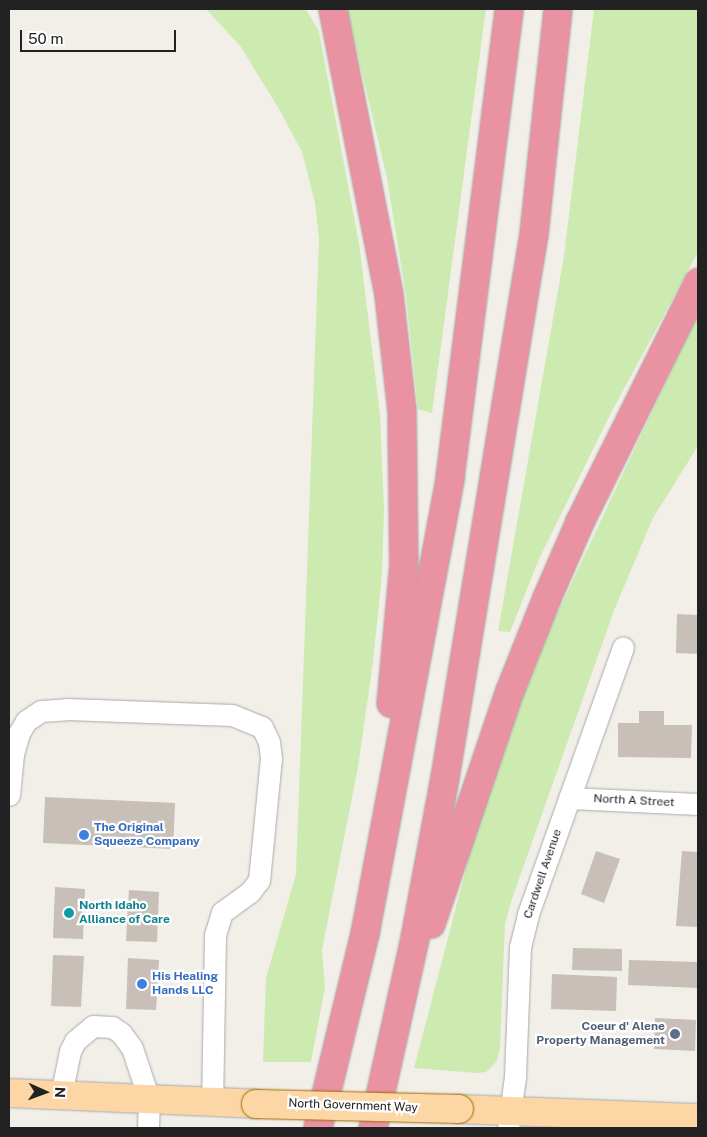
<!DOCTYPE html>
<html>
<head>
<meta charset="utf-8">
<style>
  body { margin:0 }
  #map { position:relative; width:707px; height:1137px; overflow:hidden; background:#f2efe9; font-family:"Public Sans",sans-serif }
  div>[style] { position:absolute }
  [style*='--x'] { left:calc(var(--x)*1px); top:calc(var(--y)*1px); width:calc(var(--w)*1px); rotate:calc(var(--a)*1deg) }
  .grass>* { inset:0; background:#cdebb0 }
  .building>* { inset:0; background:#c7bfb8 }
  .roads { filter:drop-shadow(0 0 1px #a9a9a9) drop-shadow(0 0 1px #a9a9a9) }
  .minor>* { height:21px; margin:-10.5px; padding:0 10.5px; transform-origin:10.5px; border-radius:10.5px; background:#fff }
  .major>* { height:28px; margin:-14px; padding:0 14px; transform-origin:14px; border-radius:14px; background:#fcd6a4 }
  .highway>* { height:28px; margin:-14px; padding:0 14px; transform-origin:14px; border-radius:14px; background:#e892a2 }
  .bridges { filter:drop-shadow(0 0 1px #a06b00) drop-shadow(0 0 1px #a06b00) }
  .major-bridge>* { height:28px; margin:-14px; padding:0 14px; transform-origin:14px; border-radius:14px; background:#fcd6a4 }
  .dots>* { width:14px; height:14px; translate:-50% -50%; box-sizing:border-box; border:2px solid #fff; border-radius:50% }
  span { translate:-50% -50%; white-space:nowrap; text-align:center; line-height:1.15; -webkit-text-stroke:4.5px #fff; paint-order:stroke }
  .street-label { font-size:12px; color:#222 }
  .shop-label { font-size:12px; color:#366cbe; font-weight:700 }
  .left { translate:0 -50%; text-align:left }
  .culture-label { font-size:12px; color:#0d838f; font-weight:700 }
  .service-label { font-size:12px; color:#4e5e75; font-weight:700 }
  .right { translate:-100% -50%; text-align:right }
  .frame { position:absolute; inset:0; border:10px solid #222; pointer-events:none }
  .north { position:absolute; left:20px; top:1067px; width:50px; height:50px; -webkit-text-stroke:4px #fff; paint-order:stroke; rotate:92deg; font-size:14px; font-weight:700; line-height:20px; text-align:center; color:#222 }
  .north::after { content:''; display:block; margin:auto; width:18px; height:22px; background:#222; clip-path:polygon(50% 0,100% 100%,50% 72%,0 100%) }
  .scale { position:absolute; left:20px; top:30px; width:156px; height:22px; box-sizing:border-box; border:2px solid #222; border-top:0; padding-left:6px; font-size:15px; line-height:18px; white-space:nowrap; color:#222; -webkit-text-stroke:4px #fff; paint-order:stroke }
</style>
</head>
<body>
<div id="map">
  <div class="grass">
    <div style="clip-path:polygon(206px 9px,306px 9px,319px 32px,359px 243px,380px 414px,384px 510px,382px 574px,373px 662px,358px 767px,322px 950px,325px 987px,311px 1062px,263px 1062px,266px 978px,296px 874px,319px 239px,315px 203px,302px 152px,279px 109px,241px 47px)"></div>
    <div style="clip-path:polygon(347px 9px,486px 9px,432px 413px,418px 409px,406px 296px,387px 178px)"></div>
    <div style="clip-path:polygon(594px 9px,698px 9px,698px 252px,611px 413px,539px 559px,510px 632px,498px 631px,564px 256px)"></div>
    <div style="clip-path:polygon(698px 314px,698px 446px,653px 518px,615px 608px,513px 896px,505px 924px,500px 1048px,497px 1061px,486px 1072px,477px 1073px,414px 1068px,479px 819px,525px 682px)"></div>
  </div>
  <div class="building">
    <div style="clip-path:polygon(677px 614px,698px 615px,698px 654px,676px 653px)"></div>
    <div style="clip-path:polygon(639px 711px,664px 711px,664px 725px,692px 725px,691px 758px,618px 757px,618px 723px,639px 723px)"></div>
    <div style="clip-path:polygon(45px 797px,175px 803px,173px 849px,43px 843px)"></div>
    <div style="clip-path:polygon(596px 851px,620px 859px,604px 903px,581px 894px)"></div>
    <div style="clip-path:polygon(682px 851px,698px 852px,698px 927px,676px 926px)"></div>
    <div style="clip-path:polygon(55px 887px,85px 889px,83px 939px,53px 938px)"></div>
    <div style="clip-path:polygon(129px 890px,159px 892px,157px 942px,126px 941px)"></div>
    <div style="clip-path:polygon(573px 948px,622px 949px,622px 971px,572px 970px)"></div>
    <div style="clip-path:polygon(53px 955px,84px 956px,81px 1007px,51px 1006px)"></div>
    <div style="clip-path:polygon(128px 958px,159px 960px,156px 1010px,126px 1009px)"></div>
    <div style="clip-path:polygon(629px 960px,698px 962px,698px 988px,628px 985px)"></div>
    <div style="clip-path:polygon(552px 974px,617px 977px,616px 1011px,551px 1009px)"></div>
    <div style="clip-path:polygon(655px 1018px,696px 1020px,695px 1051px,654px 1049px)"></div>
  </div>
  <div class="roads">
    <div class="minor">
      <div style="--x:9;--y:795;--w:41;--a:-84.4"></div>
      <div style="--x:13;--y:754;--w:22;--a:-74"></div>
      <div style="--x:19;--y:733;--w:14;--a:-60"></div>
      <div style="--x:26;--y:721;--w:18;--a:-34"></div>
      <div style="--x:41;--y:711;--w:26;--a:-4"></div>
      <div style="--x:67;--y:709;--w:165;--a:2.1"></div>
      <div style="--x:232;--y:715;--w:32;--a:22"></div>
      <div style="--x:262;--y:727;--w:17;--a:65"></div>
      <div style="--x:269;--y:742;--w:16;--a:83"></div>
      <div style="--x:271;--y:758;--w:123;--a:95.6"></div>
      <div style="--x:259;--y:880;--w:15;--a:127"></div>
      <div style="--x:250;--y:892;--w:34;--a:144"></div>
      <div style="--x:222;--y:912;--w:24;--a:107"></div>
      <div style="--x:215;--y:935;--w:167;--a:91"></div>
      <div style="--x:569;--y:798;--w:129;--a:2.7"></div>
      <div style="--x:61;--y:1095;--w:45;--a:-78.4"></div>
      <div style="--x:70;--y:1051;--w:11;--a:-63"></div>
      <div style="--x:75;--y:1041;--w:23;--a:-40"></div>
      <div style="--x:93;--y:1026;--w:19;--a:3"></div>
      <div style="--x:112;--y:1027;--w:11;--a:34"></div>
      <div style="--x:121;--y:1033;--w:19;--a:54"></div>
      <div style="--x:132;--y:1048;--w:54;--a:71.6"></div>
      <div style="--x:149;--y:1099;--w:29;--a:92"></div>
      <div style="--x:508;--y:1128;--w:51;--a:-82.2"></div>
      <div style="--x:515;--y:1077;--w:130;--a:-87.8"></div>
      <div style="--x:520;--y:947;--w:34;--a:-76"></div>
      <div style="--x:528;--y:914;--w:283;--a:-70.4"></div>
    </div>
    <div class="major">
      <div style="--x:9;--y:1093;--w:247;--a:2.5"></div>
      <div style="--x:459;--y:1109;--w:239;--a:2.2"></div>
    </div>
    <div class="highway">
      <div style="--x:333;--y:9;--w:291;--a:78.9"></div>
      <div style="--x:389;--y:295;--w:116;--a:83.6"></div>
      <div style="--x:402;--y:410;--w:154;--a:89.3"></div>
      <div style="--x:404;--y:564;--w:140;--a:95.3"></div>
      <div style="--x:431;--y:924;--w:246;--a:-71.3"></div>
      <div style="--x:510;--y:691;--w:100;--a:-68.3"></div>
      <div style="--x:547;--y:598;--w:83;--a:-66.5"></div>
      <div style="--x:580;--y:522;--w:267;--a:-63.7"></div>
      <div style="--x:318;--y:1128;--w:200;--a:-76.4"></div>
      <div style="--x:365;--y:934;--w:464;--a:-79.4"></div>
      <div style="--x:450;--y:478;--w:473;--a:-82.8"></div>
      <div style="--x:373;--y:1128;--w:195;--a:-77.5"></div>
      <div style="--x:415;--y:938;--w:163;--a:-79.4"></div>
      <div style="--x:445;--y:778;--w:551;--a:-80.71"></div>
      <div style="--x:534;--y:234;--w:226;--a:-83.9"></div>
    </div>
  </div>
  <div class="bridges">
    <div class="major-bridge">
      <div style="--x:256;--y:1104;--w:203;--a:1.4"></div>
    </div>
  </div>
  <div class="dots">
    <div style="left:84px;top:835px;background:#3f7fe0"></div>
    <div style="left:69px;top:913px;background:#0f9aa8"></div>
    <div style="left:142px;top:984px;background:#3f7fe0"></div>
    <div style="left:675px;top:1034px;background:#5c6f8a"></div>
  </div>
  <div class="street-label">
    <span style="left:634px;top:801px;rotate:3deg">North A Street</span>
    <span style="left:543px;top:874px;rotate:-71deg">Cardwell Avenue</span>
    <span style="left:353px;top:1106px;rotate:2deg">North Government Way</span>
  </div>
  <div class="shop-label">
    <span class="left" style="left:94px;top:835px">The Original<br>Squeeze Company</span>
    <span class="left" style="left:152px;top:984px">His Healing<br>Hands LLC</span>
  </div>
  <div class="culture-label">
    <span class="left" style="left:79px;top:913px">North Idaho<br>Alliance of Care</span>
  </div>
  <div class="service-label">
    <span class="right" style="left:665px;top:1034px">Coeur d' Alene<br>Property Management</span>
  </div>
  <div class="frame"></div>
  <div class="north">N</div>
  <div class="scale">50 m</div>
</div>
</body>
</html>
